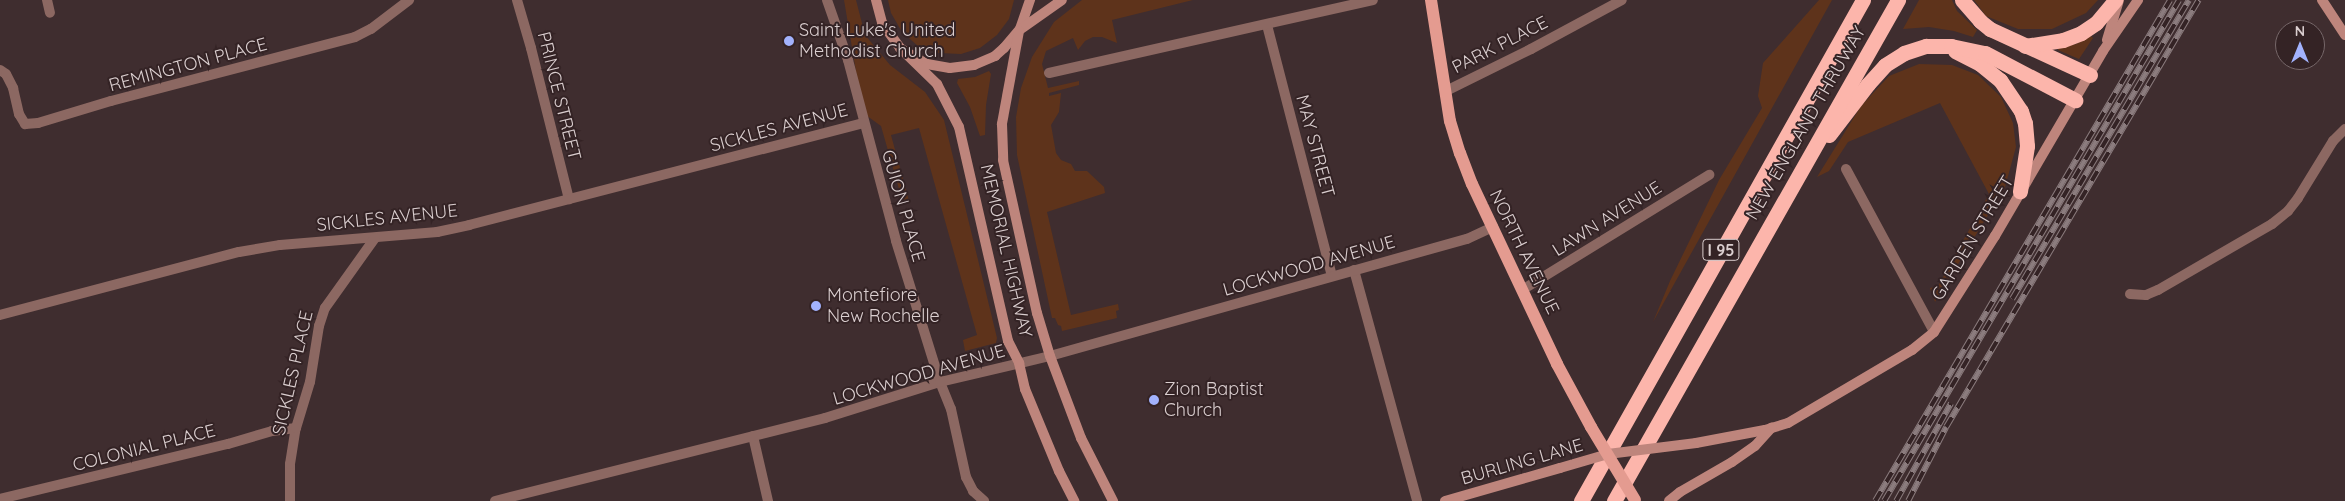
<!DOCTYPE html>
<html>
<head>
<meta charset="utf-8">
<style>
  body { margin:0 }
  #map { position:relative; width:2345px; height:501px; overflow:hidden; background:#3f2d2f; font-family:Quicksand,sans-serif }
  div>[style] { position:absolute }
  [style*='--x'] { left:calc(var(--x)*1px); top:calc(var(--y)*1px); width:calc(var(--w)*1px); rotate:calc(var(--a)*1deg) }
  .green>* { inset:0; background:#5e331b }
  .minor>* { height:10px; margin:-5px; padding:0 5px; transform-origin:5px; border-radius:5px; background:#8c6862 }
  .tertiary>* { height:10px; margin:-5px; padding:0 5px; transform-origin:5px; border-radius:5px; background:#8c6862 }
  .secondary>* { height:10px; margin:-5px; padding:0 5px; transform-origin:5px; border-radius:5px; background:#be857c }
  .primary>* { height:12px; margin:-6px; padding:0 6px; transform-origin:6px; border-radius:6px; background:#e49b90 }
  .motorway>* { height:15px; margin:-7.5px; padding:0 7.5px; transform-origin:7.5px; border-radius:7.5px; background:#fcb5ab }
  .rail>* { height:5.5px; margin-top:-2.75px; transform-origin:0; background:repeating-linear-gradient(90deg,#342325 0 11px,#8b7c7e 0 22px); box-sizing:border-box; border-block:1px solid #8b7c7e }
  .secondary-bridge>* { height:10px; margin:-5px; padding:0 5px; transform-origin:5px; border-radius:5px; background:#be857c }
  .primary-bridge>* { height:12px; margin:-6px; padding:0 6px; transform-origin:6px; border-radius:6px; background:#e49b90 }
  .dots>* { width:14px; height:14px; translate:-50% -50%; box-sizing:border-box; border:2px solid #342325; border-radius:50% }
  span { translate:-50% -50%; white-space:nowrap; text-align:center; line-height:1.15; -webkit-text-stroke:4px #342325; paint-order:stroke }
  .shield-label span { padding:1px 4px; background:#342325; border:1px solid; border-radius:4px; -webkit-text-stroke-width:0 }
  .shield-label { font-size:16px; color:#dacecf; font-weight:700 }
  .poi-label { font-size:18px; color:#dacecf }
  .left { translate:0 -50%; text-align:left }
  .street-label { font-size:18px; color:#dacecf }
  .north { position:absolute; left:2275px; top:20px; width:50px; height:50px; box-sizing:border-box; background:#342325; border:1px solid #766769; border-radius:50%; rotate:0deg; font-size:14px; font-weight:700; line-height:20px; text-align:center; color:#dacecf }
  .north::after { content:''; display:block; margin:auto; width:18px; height:22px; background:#a2b2fd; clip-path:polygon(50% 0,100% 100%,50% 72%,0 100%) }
</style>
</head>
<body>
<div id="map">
  <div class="green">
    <div style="clip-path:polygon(844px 0,856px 0,865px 35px,890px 65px,925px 92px,944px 120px,997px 338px,996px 343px,965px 351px,963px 340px,977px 335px,919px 128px,891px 135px,909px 201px,903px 203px,881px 126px,863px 113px)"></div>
    <div style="clip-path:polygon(888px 0,1014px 0,1009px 19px,997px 35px,980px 48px,961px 54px,939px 53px,918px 46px,902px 32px,891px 13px)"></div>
    <div style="clip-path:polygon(1082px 0,1193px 0,1112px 20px,1117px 43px,1102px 37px,1093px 37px,1085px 41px,1078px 50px,1073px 38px,1046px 51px,1042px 64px,1048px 88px,1079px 81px,1079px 85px,1049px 93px,1049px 96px,1061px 93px,1059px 112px,1051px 125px,1056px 153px,1061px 160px,1071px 164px,1075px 171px,1087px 171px,1104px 187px,1105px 193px,1047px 212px,1071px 315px,1118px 304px,1119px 310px,1116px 311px,1117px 318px,1062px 331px,1061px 326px,1058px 325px,1055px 318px,1052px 318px,1017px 155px,1016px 117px,1021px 88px,1032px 57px,1054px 22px)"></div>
    <div style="clip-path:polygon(1819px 0,1832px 0,1653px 322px,1670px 281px,1719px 180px,1762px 108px,1758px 96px,1763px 63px)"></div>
    <div style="clip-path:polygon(1919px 0,1952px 0,1957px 11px,1977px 30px,1973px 37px,1954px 31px,1929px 27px,1903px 29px)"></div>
    <div style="clip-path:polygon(1974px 0,2098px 0,2086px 13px,2052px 29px,2018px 29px,1986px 16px)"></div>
    <div style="clip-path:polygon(2091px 36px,2093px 38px,2079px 59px,2058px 50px,2058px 48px,2076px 44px)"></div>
    <div style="clip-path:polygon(1919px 64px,1952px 65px,1978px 75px,2001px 97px,2013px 123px,2016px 147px,2005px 187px,1935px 302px,1930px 288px,1938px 286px,1989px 194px,1940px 103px,1848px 142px,1829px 171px,1817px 177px,1861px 106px,1889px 76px)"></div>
    <div style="clip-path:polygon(989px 71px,991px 74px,986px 105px,985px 135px,980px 136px,970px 107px,957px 83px,958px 79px,975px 77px)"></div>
  </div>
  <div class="minor">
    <div style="--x:47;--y:0;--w:13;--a:77"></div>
    <div style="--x:517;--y:0;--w:50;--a:73.7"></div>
    <div style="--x:531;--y:48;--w:156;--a:75.9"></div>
    <div style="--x:827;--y:0;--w:64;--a:70.7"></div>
    <div style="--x:848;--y:60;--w:187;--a:75.1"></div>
    <div style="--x:896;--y:241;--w:148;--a:72.7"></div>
    <div style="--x:940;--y:382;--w:29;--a:68"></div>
    <div style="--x:951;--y:409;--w:70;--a:77.6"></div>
    <div style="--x:966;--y:477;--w:16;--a:63"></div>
    <div style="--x:973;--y:491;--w:15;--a:42"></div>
    <div style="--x:1267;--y:25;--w:259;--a:75.5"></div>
    <div style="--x:0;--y:70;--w:7;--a:34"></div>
    <div style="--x:6;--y:74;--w:16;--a:63"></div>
    <div style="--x:13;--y:88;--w:27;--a:77"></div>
    <div style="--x:19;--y:114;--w:12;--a:59"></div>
    <div style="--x:25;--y:124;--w:13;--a:-4"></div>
    <div style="--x:38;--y:123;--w:76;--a:-16.8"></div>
    <div style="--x:111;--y:101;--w:252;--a:-14.7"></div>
    <div style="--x:355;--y:37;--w:18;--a:-27"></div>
    <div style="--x:371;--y:29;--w:48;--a:-37.3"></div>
    <div style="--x:1049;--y:73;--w:332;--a:-12.7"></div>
    <div style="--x:1446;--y:91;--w:95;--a:-26.3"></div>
    <div style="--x:1531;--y:49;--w:103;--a:-28.3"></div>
    <div style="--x:1846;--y:169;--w:185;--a:61.6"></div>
    <div style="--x:1354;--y:270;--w:239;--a:74.7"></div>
    <div style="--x:1522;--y:290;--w:220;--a:-31.6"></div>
    <div style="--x:2130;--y:294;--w:16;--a:4"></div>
    <div style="--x:2146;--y:295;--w:13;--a:-23"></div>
    <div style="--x:2158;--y:290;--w:132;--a:-30.1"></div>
    <div style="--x:2272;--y:224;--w:21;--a:-39"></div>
    <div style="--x:2288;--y:211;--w:16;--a:-52"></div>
    <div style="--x:2298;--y:198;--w:67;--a:-58.4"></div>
    <div style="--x:2333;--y:141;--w:17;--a:-45"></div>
    <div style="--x:0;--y:315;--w:247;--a:-14.8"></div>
    <div style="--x:239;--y:252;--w:42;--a:-9.7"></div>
    <div style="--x:280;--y:245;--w:158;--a:-4.7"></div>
    <div style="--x:437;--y:232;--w:33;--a:-12"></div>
    <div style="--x:469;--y:225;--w:408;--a:-14.5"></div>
    <div style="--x:753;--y:436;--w:67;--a:77"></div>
    <div style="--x:0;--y:499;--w:235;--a:-13.6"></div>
    <div style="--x:228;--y:444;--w:46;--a:-16.5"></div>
    <div style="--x:272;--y:431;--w:24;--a:-7"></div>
    <div style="--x:290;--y:501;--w:37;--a:-90"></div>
    <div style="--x:290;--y:464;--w:36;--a:-81"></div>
    <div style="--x:296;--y:428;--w:48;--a:-73.1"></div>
    <div style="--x:310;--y:382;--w:57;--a:-80.9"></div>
    <div style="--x:319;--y:326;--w:19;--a:-72"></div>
    <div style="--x:325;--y:308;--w:86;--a:-54.5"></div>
  </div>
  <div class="tertiary">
    <div style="--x:495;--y:501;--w:340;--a:-14.1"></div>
    <div style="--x:825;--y:418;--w:121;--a:-17.4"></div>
    <div style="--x:940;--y:382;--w:113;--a:-13.3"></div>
    <div style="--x:1050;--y:356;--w:433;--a:-15.7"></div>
    <div style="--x:1467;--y:239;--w:29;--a:-25"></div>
  </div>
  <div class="secondary">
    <div style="--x:876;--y:0;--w:24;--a:75"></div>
    <div style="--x:882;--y:23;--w:31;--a:54"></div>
    <div style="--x:900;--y:48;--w:31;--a:31"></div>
    <div style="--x:927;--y:64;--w:23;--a:10"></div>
    <div style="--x:950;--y:68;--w:24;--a:-7"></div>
    <div style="--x:974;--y:65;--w:23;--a:-23"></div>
    <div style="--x:995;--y:56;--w:12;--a:-42"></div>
    <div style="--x:1004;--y:48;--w:25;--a:-50"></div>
    <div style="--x:1020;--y:29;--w:31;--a:-71"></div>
    <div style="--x:2322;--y:0;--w:42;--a:56.7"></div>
    <div style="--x:1021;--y:29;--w:50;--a:-35.3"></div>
    <div style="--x:1019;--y:31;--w:95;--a:100.4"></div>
    <div style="--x:1002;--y:124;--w:36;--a:88"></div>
    <div style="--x:1003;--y:160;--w:157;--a:77.5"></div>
    <div style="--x:1037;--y:313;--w:45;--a:73.2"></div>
    <div style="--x:1050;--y:356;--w:88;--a:69.3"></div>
    <div style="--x:1081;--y:438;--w:71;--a:63.1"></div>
    <div style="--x:2107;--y:40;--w:42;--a:-73.3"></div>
    <div style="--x:900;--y:48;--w:52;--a:44.2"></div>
    <div style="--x:937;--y:84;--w:48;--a:62.9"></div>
    <div style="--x:959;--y:127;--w:220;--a:77.1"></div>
    <div style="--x:1008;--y:341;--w:25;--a:63"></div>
    <div style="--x:1019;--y:363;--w:27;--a:77"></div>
    <div style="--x:1025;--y:389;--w:89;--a:67.5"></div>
    <div style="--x:1059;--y:471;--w:34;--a:63"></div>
    <div style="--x:1696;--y:443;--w:70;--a:-10.7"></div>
    <div style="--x:1765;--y:430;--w:24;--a:-17"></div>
    <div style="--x:1788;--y:423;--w:144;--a:-30.5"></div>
    <div style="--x:1912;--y:350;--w:28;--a:-39"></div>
    <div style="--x:1934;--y:332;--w:114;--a:-57.6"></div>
    <div style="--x:1995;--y:236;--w:214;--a:-59.7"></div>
    <div style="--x:2103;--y:51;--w:62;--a:-55.5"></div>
    <div style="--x:1445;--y:501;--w:120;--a:-16"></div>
    <div style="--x:1669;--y:501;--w:14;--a:-39"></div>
    <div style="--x:1680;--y:492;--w:60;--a:-30"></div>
    <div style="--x:1732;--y:462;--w:28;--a:-35"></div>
    <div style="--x:1755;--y:446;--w:25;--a:-48"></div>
  </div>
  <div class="primary">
    <div style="--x:1431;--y:0;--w:122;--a:81.1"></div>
    <div style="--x:1450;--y:121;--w:34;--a:73"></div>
    <div style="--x:1460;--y:153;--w:33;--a:69"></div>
    <div style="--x:1472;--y:184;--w:199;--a:64.7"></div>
    <div style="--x:1557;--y:364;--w:72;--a:61.6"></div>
  </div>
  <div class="motorway">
    <div style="--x:1962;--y:0;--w:28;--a:49"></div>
    <div style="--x:1980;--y:21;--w:13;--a:39"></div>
    <div style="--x:1990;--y:29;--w:110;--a:24.7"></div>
    <div style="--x:2025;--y:46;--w:38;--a:-9"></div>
    <div style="--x:2063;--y:40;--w:19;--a:-21"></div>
    <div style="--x:2081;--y:33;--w:18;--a:-34"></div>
    <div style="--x:2096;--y:23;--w:30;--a:-50"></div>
    <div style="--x:1955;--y:51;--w:28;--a:27"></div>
    <div style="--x:1980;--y:64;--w:26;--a:39"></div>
    <div style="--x:2000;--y:80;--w:37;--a:56"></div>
    <div style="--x:2021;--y:111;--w:13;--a:72"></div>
    <div style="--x:2025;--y:123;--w:23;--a:85"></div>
    <div style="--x:2027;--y:146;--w:46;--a:98.8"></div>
    <div style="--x:1829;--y:135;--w:64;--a:-52.6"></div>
    <div style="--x:1868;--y:84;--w:25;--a:-48"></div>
    <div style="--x:1885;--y:65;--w:22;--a:-32"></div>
    <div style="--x:1904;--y:53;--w:23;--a:-18"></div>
    <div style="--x:1926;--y:46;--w:25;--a:0"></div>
    <div style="--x:1951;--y:46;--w:35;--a:12"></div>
    <div style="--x:1985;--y:53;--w:102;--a:27.6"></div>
    <div style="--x:1581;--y:501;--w:575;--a:-60.63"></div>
    <div style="--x:1614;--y:501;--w:576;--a:-60.45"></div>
  </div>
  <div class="rail">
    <div style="--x:2012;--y:299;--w:347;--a:-59.4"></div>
    <div style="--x:1875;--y:501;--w:581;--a:-59.51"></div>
    <div style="--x:1884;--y:501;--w:581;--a:-59.51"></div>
    <div style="--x:1896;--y:501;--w:112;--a:-60.7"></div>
    <div style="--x:1908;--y:501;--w:83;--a:-62.8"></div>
    <div style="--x:1946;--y:427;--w:496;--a:-59.4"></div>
  </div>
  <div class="secondary-bridge">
    <div style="--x:1560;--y:468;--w:50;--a:-16.3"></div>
    <div style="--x:1608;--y:454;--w:89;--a:-7.1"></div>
  </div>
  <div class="primary-bridge">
    <div style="--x:1591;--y:427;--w:85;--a:58.9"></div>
  </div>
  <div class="dots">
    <div style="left:789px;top:41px;background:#a2b2fd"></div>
    <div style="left:816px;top:306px;background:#a2b2fd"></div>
    <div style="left:1154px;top:400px;background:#a2b2fd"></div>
  </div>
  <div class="shield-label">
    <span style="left:1721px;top:250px">I 95</span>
  </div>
  <div class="poi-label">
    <span class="left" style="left:799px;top:41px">Saint Luke's United<br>Methodist Church</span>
    <span class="left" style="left:827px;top:306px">Montefiore<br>New Rochelle</span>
    <span class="left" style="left:1164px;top:400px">Zion Baptist<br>Church</span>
  </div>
  <div class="street-label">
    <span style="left:1500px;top:45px;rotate:-27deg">PARK PLACE</span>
    <span style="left:188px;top:65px;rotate:-15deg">REMINGTON PLACE</span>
    <span style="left:559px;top:96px;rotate:76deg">PRINCE STREET</span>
    <span style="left:1806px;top:123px;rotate:-60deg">NEW ENGLAND THRUWAY</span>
    <span style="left:779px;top:128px;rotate:-15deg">SICKLES AVENUE</span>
    <span style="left:1315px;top:146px;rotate:75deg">MAY STREET</span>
    <span style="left:903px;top:206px;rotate:74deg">GUION PLACE</span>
    <span style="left:387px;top:218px;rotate:-6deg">SICKLES AVENUE</span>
    <span style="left:1607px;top:219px;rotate:-32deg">LAWN AVENUE</span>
    <span style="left:1973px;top:238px;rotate:-59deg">GARDEN STREET</span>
    <span style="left:1006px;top:251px;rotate:77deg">MEMORIAL HIGHWAY</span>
    <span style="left:1524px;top:252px;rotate:64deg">NORTH AVENUE</span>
    <span style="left:1309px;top:266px;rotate:-16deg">LOCKWOOD AVENUE</span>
    <span style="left:293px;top:373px;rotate:-77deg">SICKLES PLACE</span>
    <span style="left:919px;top:375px;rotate:-16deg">LOCKWOOD AVENUE</span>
    <span style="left:144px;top:448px;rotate:-14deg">COLONIAL PLACE</span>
    <span style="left:1522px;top:462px;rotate:-16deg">BURLING LANE</span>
  </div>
  <div class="north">N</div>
</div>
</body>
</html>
